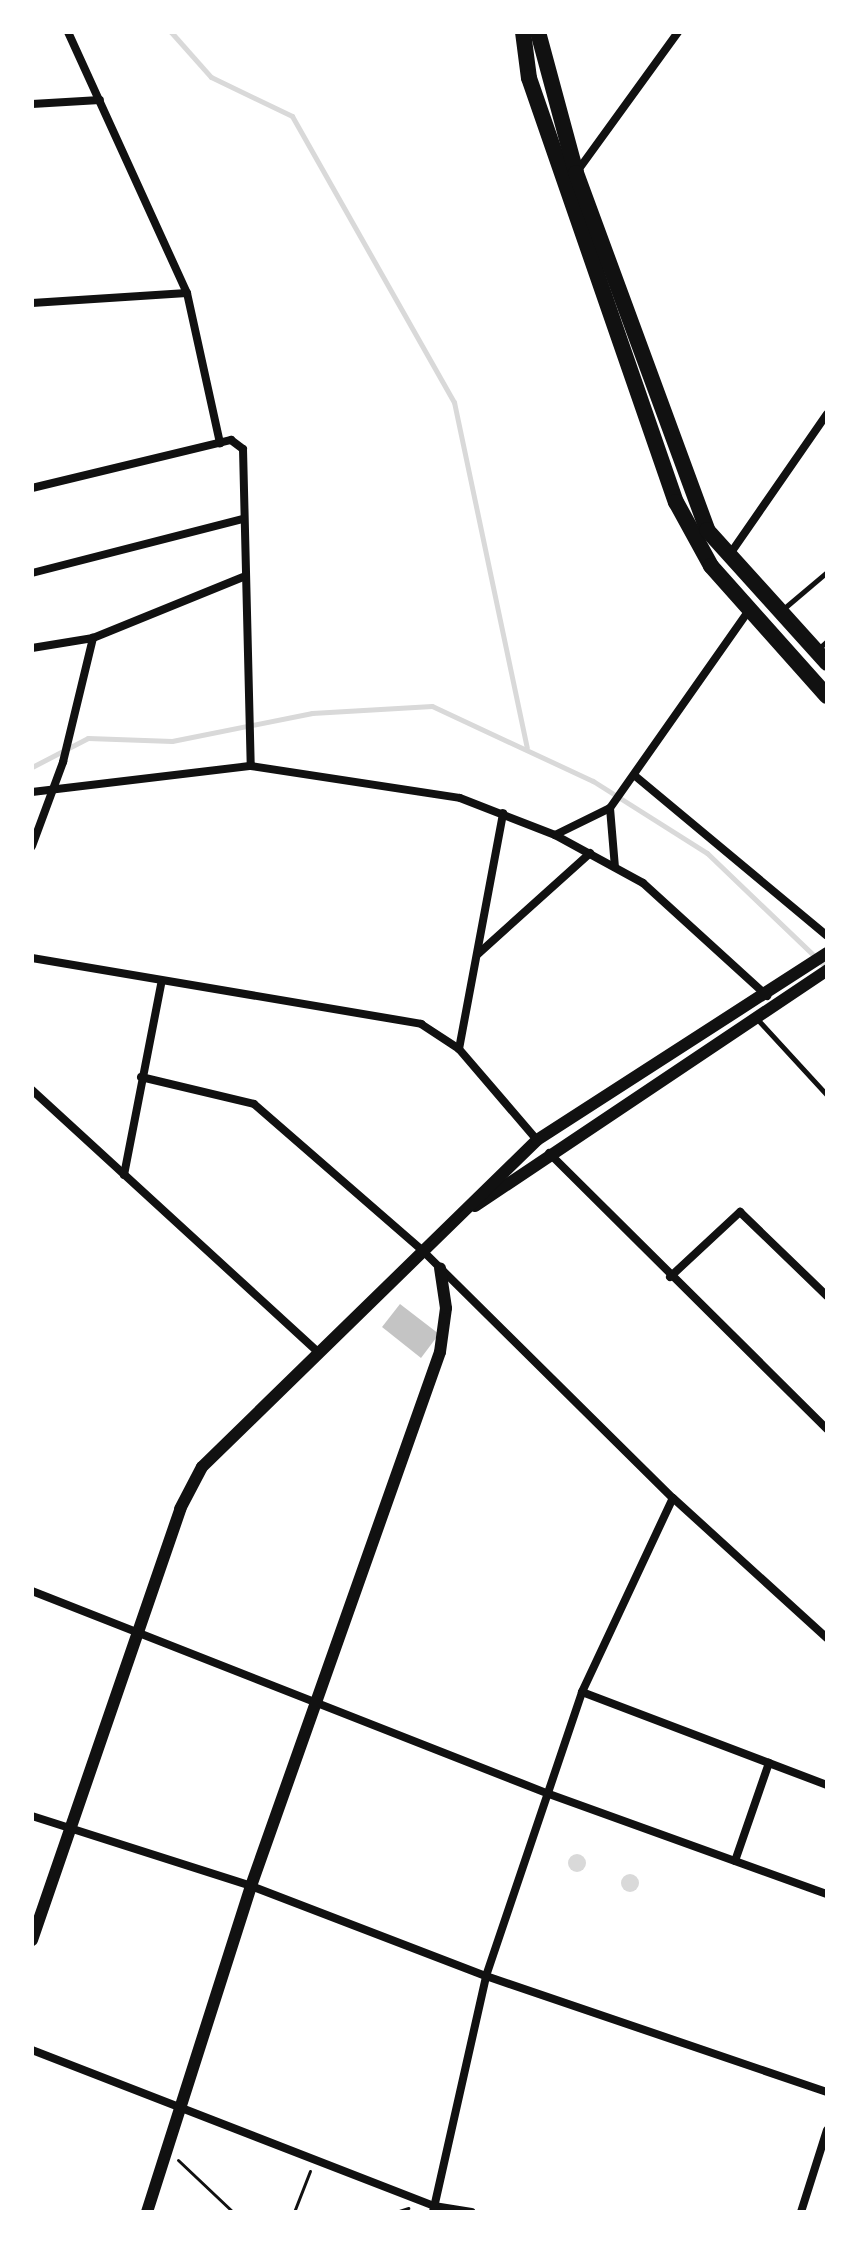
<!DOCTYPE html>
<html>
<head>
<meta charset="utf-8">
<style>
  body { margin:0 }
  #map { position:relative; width:859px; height:2244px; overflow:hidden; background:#fff; font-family:Quicksand,sans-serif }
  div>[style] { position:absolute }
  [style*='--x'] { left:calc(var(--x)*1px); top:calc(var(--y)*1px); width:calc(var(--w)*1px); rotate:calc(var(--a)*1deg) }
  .water>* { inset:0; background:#d9d9d9 }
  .round { border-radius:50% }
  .stream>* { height:5px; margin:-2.5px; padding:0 2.5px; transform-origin:2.5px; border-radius:2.5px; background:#d9d9d9 }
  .building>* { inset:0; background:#c4c4c4 }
  .path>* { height:3px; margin:-1.5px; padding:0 1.5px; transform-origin:1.5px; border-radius:1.5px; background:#111 }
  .service>* { height:5px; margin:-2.5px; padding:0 2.5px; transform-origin:2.5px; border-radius:2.5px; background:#111 }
  .minor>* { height:8px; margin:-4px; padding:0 4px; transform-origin:4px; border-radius:4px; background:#111 }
  .tertiary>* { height:12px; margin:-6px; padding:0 6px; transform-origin:6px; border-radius:6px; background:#111 }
  .primary>* { height:16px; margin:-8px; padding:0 8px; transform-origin:8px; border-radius:8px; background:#111 }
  span { translate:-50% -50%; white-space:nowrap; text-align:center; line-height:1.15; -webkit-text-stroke:6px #fff; paint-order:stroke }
  .frame { position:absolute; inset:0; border:34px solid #fff; pointer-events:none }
</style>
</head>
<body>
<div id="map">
  <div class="water">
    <div class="round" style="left:568px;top:1854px;width:18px;height:18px"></div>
    <div class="round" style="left:621px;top:1874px;width:18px;height:18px"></div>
  </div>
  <div class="stream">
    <div style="--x:171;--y:32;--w:60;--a:48.4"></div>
    <div style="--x:211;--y:77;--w:90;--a:25.7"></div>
    <div style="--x:292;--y:116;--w:329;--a:60.5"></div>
    <div style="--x:454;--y:402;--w:353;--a:78.1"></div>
    <div style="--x:32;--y:767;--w:63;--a:-27.4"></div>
    <div style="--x:88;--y:738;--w:84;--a:2"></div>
    <div style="--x:172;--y:741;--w:143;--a:-11.3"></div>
    <div style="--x:312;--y:713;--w:120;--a:-3.3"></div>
    <div style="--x:432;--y:706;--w:178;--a:25"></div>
    <div style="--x:593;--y:781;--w:135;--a:32.3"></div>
    <div style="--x:707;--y:853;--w:166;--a:43.8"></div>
  </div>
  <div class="building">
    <div style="clip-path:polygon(400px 1304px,439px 1334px,421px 1358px,382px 1327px)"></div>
  </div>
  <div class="path">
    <div style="--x:178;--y:2160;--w:76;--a:43.4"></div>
    <div style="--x:294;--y:2212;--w:44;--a:-68.7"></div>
    <div style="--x:396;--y:2212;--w:13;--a:-18"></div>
  </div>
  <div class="service">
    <div style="--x:782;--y:610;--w:59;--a:-40.2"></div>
    <div style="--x:817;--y:650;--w:13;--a:-42"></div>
    <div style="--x:758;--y:1020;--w:102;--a:47.4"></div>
  </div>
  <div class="minor">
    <div style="--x:68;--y:32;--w:287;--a:65.5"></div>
    <div style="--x:187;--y:293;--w:154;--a:77.6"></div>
    <div style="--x:32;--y:104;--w:68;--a:-3.4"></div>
    <div style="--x:576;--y:173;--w:174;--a:-54.1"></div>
    <div style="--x:32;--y:303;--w:155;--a:-3.7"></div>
    <div style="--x:32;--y:488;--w:205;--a:-13.6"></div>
    <div style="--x:231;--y:440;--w:15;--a:37"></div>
    <div style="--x:243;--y:449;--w:317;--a:88.6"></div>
    <div style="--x:730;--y:554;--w:170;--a:-55.3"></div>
    <div style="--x:32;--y:573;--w:217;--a:-14.4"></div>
    <div style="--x:32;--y:648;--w:62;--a:-9.3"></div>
    <div style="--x:93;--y:638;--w:162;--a:-22.1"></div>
    <div style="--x:634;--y:775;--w:251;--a:39.8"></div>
    <div style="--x:32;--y:792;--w:221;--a:-6.8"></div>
    <div style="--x:251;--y:766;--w:211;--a:8.7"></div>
    <div style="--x:460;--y:798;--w:102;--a:21.3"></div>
    <div style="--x:555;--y:835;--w:100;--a:28.6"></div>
    <div style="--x:643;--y:883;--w:168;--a:42.3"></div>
    <div style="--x:610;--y:808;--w:59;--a:85.2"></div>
    <div style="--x:555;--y:835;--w:61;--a:-26.1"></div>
    <div style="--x:610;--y:808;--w:242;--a:-54.9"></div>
    <div style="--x:32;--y:846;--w:90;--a:-69.7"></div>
    <div style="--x:63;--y:762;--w:128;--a:-76.4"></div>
    <div style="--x:478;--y:954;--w:151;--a:-42"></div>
    <div style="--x:32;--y:958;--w:395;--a:9.6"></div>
    <div style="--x:421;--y:1024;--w:45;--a:33.3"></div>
    <div style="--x:459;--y:1049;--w:120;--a:49.4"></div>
    <div style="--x:459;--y:1049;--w:240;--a:-79.4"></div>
    <div style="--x:141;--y:1077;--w:116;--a:13.4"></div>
    <div style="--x:254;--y:1104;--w:224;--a:41"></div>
    <div style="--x:423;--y:1251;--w:351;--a:44.7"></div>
    <div style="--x:673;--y:1498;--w:208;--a:42.3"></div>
    <div style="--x:32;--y:1090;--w:386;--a:42.5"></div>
    <div style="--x:549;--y:1153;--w:392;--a:44.8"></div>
    <div style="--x:124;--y:1175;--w:195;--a:-79"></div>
    <div style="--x:670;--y:1277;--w:96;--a:-42.9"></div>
    <div style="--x:740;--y:1212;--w:121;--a:44"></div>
    <div style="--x:32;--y:1591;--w:555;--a:21.44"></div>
    <div style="--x:549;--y:1794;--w:295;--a:19.8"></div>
    <div style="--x:582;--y:1692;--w:262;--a:20.8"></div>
    <div style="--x:32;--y:1816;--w:230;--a:17.7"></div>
    <div style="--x:251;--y:1886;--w:252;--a:21"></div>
    <div style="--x:486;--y:1976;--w:360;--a:18.8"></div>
    <div style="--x:735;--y:1861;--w:104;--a:-70.9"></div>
    <div style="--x:32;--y:2050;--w:431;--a:21.2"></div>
    <div style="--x:434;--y:2206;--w:38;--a:9"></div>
    <div style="--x:433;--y:2212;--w:242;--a:-77.3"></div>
    <div style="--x:486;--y:1976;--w:300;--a:-71.3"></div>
    <div style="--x:582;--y:1692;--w:214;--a:-64.9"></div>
    <div style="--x:801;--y:2212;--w:86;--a:-72.4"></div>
  </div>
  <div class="tertiary">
    <div style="--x:475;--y:1206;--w:424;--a:-33.8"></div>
    <div style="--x:32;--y:1940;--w:456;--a:-71"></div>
    <div style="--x:180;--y:1509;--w:47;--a:-62.4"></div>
    <div style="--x:202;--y:1467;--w:468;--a:-44.3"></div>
    <div style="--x:537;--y:1140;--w:345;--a:-32.8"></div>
    <div style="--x:147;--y:2212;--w:342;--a:-72.3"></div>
    <div style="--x:251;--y:1886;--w:566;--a:-70.51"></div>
    <div style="--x:440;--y:1352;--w:44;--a:-82.2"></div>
    <div style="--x:446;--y:1308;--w:40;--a:-98.5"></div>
  </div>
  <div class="primary">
    <div style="--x:523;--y:32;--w:46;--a:82.6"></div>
    <div style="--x:529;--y:78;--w:449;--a:70.9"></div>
    <div style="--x:676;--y:502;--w:73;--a:61.3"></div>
    <div style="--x:711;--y:566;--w:174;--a:48.3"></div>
    <div style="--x:538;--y:32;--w:146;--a:74.9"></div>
    <div style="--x:576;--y:173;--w:380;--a:69.8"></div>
    <div style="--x:707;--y:530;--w:179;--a:47.9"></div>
  </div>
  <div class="frame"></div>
</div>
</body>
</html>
